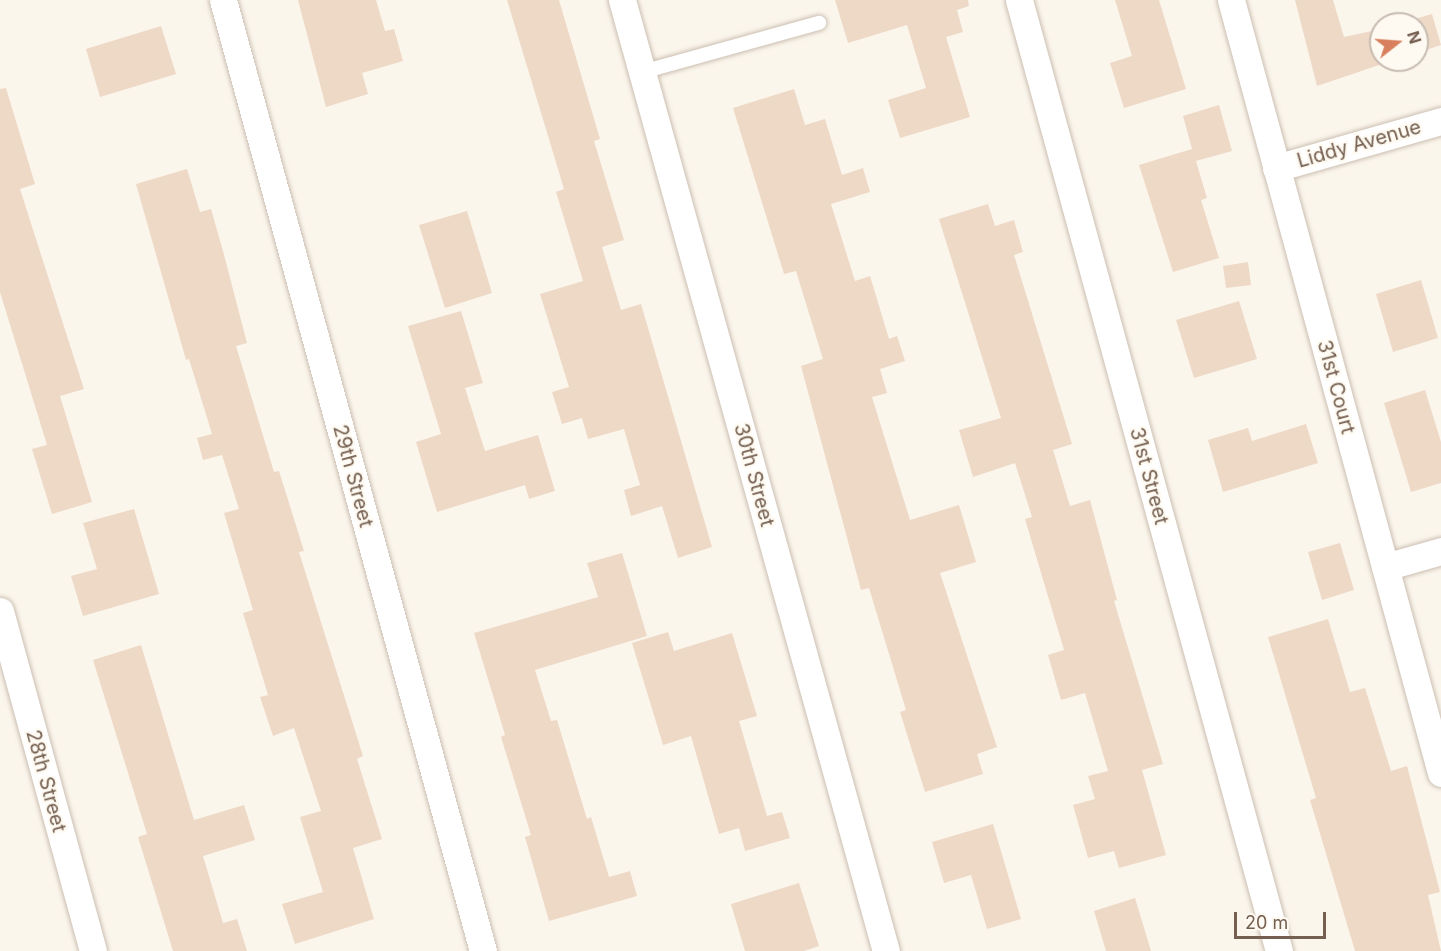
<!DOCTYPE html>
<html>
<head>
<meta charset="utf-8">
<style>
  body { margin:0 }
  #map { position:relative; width:1441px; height:951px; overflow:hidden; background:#fbf6ec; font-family:Inter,sans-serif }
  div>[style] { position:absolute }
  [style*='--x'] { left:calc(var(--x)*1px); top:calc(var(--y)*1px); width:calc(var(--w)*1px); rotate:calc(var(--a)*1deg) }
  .building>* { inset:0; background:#eed8c6 }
  .roads { filter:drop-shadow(0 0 2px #ccbfb2) drop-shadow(0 0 2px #ccbfb2) }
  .service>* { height:14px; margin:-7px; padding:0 7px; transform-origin:7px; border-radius:7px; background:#fff }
  .minor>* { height:27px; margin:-13.5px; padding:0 13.5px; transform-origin:13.5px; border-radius:13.5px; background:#fff }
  span { translate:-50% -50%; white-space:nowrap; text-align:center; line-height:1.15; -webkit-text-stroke:4.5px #fefaf2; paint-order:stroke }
  .street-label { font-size:20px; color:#745f50 }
  .north { position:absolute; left:1369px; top:12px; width:60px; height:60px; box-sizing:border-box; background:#fefaf2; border:2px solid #c7bcb1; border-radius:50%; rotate:73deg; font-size:16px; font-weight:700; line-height:24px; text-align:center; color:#745f50 }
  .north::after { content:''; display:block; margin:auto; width:21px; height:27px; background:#d8805e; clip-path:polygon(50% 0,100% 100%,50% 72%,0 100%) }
  .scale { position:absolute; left:1234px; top:912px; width:92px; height:27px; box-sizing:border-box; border:3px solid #745f50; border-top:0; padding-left:8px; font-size:18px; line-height:21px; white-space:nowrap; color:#745f50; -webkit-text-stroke:4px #fefaf2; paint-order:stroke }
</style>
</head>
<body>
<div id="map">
  <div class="building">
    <div style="clip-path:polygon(298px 0,376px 0,385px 31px,394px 29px,403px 61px,362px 73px,368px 94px,326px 107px)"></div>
    <div style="clip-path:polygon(507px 0,559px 0,600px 139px,594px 141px,624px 240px,602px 247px,621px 310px,641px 304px,712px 547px,678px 558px,662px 506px,631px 516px,624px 490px,640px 485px,624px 429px,588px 439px,582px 418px,562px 424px,552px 392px,569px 387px,540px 294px,583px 281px,556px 192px,564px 189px)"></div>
    <div style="clip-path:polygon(835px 0,968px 0,969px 6px,957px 10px,963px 32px,946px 37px,970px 117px,900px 138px,888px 100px,926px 88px,907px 25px,848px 43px)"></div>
    <div style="clip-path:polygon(1115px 0,1159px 0,1186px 89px,1124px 108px,1110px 63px,1132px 56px)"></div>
    <div style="clip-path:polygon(1295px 0,1333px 0,1344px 37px,1381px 29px,1381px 60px,1394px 60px,1317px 86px)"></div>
    <div style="clip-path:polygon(1432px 14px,1441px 45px,1417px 53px,1417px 24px,1398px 24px)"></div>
    <div style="clip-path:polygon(161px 26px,176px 74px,100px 97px,86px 49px)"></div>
    <div style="clip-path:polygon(6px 88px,35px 184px,20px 189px,84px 389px,60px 396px,92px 502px,52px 514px,32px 449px,47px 445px,0 292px,0 89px)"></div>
    <div style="clip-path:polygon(794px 89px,805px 125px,825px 119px,842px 175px,863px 168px,870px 192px,831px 204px,855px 281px,870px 276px,889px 339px,897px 336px,905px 361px,880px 369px,887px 393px,872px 397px,910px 520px,959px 505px,976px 562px,940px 573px,997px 747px,977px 754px,983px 774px,925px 792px,900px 712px,906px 710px,869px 588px,861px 590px,801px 366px,823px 359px,796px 271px,784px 274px,733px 108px)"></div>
    <div style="clip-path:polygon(1219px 105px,1232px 151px,1196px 161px,1207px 198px,1201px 200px,1219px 258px,1173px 272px,1139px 165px,1192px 149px,1183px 116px)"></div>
    <div style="clip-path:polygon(187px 169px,200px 212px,211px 209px,223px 251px,247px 343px,236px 346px,274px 472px,279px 471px,304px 551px,299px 552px,363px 756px,357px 759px,382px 839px,353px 848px,374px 919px,295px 944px,282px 904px,323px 892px,300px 817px,321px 811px,294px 728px,273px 736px,260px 697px,268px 695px,243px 613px,253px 610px,224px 513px,239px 509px,222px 455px,203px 460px,197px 438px,212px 434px,189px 359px,186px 360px,136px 184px)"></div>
    <div style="clip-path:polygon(988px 204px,995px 226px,1014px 220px,1023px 252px,1014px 255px,1072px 444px,1053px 450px,1070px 506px,1090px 500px,1117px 600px,1114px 601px,1163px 764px,1142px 770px,1166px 855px,1119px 868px,1114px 851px,1088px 858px,1073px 805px,1095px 799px,1088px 776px,1108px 771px,1085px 693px,1061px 700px,1048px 655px,1064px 650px,1025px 519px,1032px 517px,1015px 463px,973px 477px,959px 430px,1001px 418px,939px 219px)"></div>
    <div style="clip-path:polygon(467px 211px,492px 293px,445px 308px,419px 225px)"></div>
    <div style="clip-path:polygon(1248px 262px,1251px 285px,1226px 288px,1223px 266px)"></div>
    <div style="clip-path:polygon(1421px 280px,1438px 338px,1393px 352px,1376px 294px)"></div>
    <div style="clip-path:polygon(1239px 301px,1257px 359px,1194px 378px,1176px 320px)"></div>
    <div style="clip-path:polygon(461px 311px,483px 383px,465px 388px,485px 451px,538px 435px,555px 491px,529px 499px,525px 485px,437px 512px,416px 442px,441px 434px,408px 326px)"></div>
    <div style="clip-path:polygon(1425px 390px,1441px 442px,1441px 483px,1411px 492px,1384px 403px)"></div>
    <div style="clip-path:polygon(1306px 424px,1318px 463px,1223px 492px,1208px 440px,1248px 428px,1252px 441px)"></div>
    <div style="clip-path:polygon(134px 509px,159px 594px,83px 616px,71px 576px,97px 569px,83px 523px)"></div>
    <div style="clip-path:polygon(1340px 543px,1354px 590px,1322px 600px,1308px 552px)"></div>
    <div style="clip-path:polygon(622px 553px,647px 636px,535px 670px,551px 721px,557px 720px,587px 819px,591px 817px,609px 877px,630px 871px,637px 896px,549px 921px,525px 837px,531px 835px,501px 737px,505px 735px,474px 633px,598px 597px,587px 563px)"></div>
    <div style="clip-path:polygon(1328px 619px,1350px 692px,1365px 688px,1391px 771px,1407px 766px,1440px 892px,1428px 895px,1441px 951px,1355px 951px,1310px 800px,1316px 798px,1268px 637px)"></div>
    <div style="clip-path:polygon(668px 632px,674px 651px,732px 633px,757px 716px,739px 721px,767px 816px,782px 812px,790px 838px,745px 851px,739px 828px,719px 834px,691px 736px,663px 745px,632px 643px)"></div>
    <div style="clip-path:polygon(141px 645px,194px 820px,244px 805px,255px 840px,203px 856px,223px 923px,237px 919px,247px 951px,173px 951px,138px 837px,147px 834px,93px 660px)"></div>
    <div style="clip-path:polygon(993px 824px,1021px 919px,987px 929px,971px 875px,944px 883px,932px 842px)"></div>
    <div style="clip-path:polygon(799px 883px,819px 946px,804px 951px,745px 951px,731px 904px)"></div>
    <div style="clip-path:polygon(1135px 898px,1151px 951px,1106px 951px,1094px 911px)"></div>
  </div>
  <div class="roads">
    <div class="service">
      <div style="--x:642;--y:72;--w:184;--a:-15.5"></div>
    </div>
    <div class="minor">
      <div style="--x:223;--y:0;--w:986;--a:74.71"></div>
      <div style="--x:622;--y:0;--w:987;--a:74.49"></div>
      <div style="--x:1019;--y:0;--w:986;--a:74.71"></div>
      <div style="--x:1231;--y:0;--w:801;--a:74.8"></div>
      <div style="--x:1276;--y:168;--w:172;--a:-15.9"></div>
      <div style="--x:1385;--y:567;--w:58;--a:-15.9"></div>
      <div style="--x:0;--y:611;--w:352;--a:74.7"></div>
    </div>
  </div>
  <div class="street-label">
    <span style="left:1359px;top:144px;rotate:-16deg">Liddy Avenue</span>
    <span style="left:1336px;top:387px;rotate:75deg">31st Court</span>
    <span style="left:754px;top:475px;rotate:75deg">30th Street</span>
    <span style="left:353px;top:476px;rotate:75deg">29th Street</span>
    <span style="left:1149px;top:476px;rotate:75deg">31st Street</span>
    <span style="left:46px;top:781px;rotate:75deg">28th Street</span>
  </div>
  <div class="north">N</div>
  <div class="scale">20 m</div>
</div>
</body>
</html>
